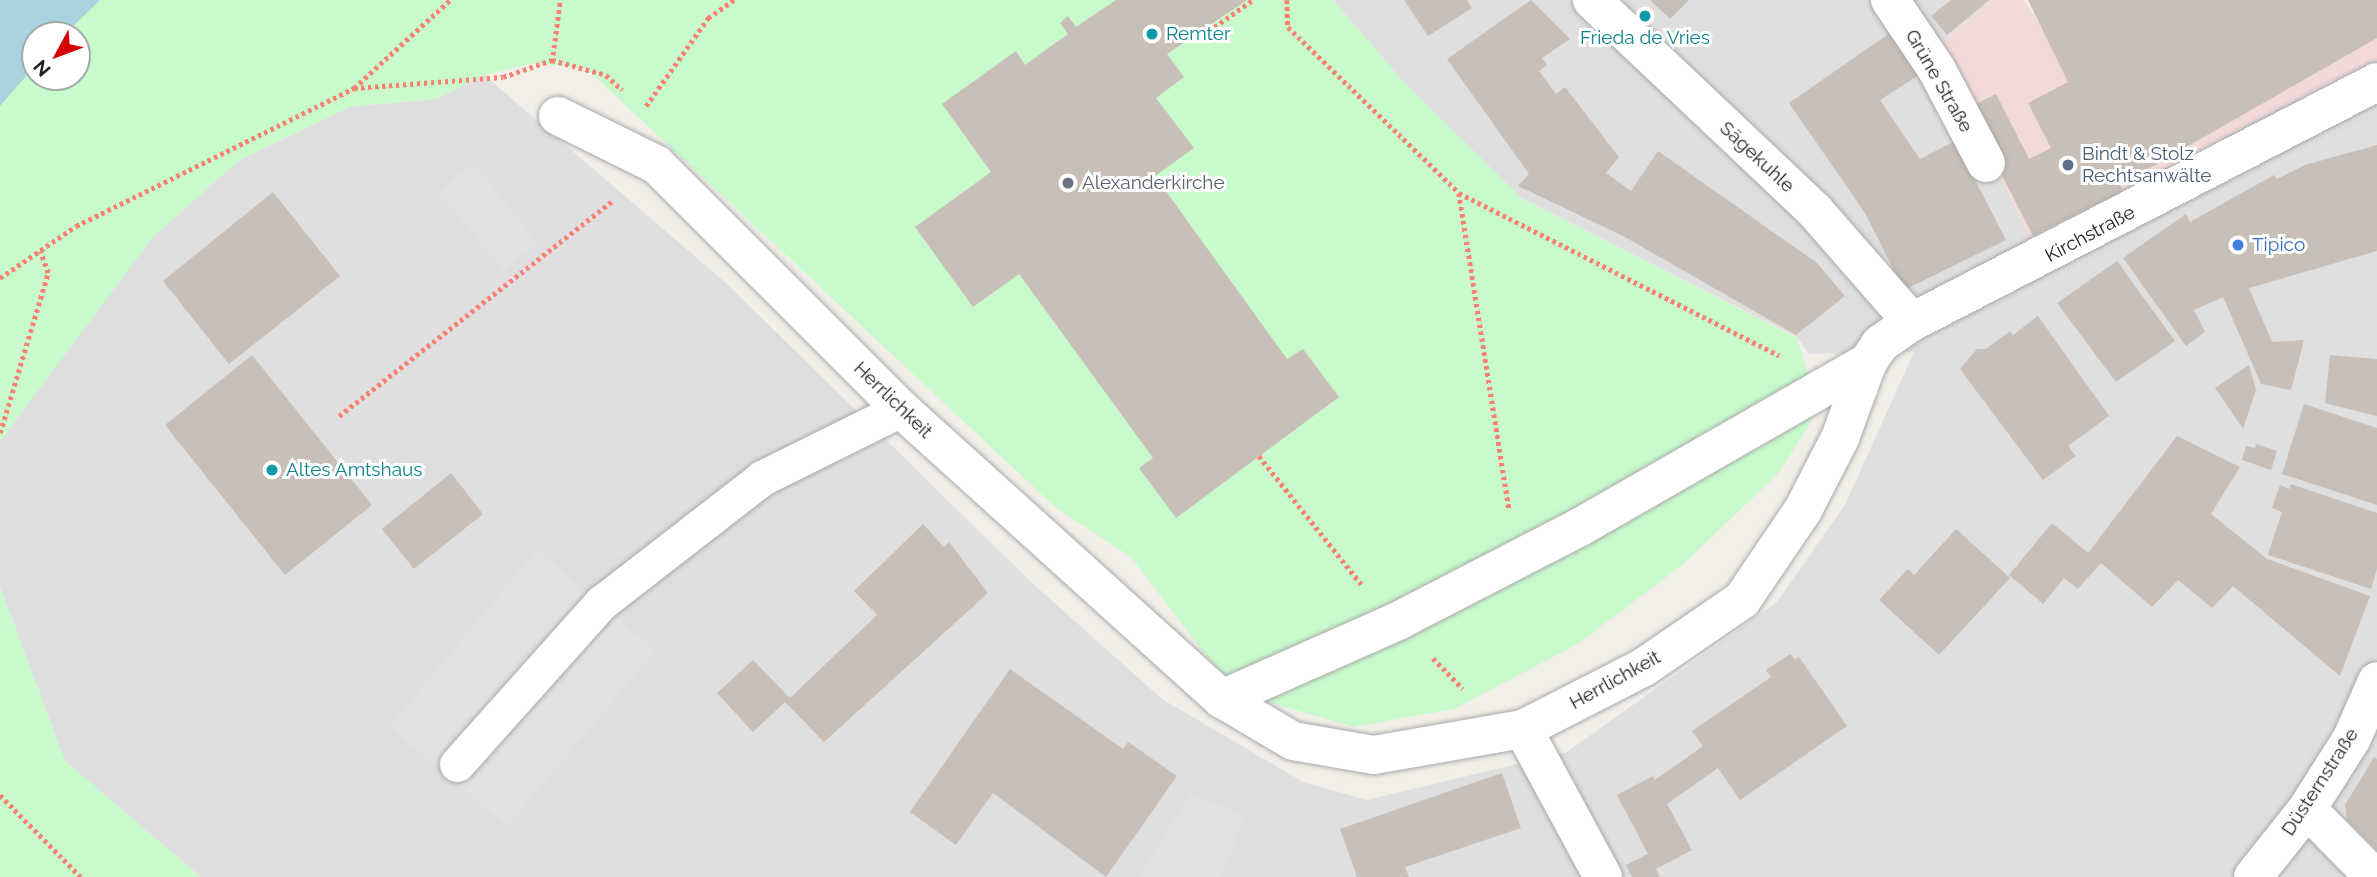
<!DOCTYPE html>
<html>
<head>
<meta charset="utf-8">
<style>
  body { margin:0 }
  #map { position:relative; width:2377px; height:877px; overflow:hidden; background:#f2efe9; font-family:Raleway,sans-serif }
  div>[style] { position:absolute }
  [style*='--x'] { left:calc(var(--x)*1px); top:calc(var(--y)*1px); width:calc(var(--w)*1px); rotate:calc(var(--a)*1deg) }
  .residential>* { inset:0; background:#e0dfdf }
  .commercial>* { inset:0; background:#f2dad9 }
  .park>* { inset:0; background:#c8facc }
  .parking>* { inset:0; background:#e2e2e2 }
  .water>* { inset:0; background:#aad3df }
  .building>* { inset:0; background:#c7bfb8 }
  .path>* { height:4.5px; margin-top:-2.25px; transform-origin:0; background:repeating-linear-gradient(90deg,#fa8072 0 3.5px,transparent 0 7px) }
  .roads { filter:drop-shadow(0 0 2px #a9a9a9) drop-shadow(0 0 2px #a9a9a9) }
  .service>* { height:35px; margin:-17.5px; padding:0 17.5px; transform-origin:17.5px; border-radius:17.5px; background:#fff }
  .pedestrian>* { height:38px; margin:-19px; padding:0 19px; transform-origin:19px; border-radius:19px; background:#fff }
  .minor>* { height:38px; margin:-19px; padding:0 19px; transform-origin:19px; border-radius:19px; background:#fff }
  .dots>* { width:19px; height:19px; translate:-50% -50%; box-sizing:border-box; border:4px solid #fff; border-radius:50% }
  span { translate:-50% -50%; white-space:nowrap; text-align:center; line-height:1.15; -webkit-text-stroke:6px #fff; paint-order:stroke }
  .culture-label { font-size:19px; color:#0d838f }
  .left { translate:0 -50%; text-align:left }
  .street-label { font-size:19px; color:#222 }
  .service-label { font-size:19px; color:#4e5e75 }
  .worship-label { font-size:19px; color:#5b616d }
  .shop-label { font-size:19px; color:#366cbe }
  .north { position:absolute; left:21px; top:21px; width:70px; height:70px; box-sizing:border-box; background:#fff; border:2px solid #a7a7a7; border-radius:50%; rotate:229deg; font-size:19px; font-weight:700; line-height:28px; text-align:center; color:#222 }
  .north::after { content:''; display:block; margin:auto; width:24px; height:32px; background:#d40000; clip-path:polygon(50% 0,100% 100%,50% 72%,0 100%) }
</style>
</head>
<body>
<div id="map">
  <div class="residential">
    <div style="clip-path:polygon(1333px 0,1993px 0,1937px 45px,2122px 195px,2260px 117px,2377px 60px,2377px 877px,201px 877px,65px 761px,0 587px,0 441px,152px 238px,238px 161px,349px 107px,436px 99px,484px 75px,726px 283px,1031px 582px,1162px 699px,1303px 782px,1367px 800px,1567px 752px,1777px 602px,1845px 505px,1914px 352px,1809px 354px,1797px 337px,1520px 197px,1402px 80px)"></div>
  </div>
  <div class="commercial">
    <div style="clip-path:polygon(1993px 0,2024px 0,2039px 23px,2075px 0,2377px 0,2377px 60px,2260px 117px,2033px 245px,1937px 45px)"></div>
  </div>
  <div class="park">
    <div style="clip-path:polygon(100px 0,1333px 0,1402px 80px,1520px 197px,1797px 338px,1818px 410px,1779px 473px,1682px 565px,1578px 644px,1454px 709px,1353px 727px,1258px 699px,1223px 678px,1131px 557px,1055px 507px,587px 69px,535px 63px,484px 75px,436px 99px,349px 107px,238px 161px,152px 238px,0 441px,0 106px,35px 66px,35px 77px,77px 77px,77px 35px,64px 35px)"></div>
    <div style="clip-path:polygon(0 587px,65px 761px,201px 877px,0 877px)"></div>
  </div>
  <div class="parking">
    <div style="clip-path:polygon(473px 163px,538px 242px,504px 271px,438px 192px)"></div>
    <div style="clip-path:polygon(537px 549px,656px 651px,507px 826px,389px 727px)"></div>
    <div style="clip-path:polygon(1191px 794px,1245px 816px,1221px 877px,1138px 877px)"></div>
  </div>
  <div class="water">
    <div style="clip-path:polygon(0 0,100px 0,64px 35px,35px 35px,35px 66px,0 106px)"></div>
  </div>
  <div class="building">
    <div style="clip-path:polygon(1116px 0,1247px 0,1167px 54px,1184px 77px,1156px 98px,1194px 148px,1155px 176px,1287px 359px,1303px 349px,1339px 397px,1176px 518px,1139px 468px,1153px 458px,1019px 274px,973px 307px,915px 227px,991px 172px,942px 104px,1016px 51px,1025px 65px,1068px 34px,1060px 23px,1068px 16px,1076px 27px)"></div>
    <div style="clip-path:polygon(1404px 0,1467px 0,1472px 8px,1428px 36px)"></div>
    <div style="clip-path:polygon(1531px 0,1570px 39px,1542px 58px,1547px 65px,1539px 71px,1556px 94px,1565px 87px,1619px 157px,1606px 173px,1631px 191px,1658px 151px,1817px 263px,1845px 296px,1796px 335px,1623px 236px,1518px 186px,1529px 174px,1447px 59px)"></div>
    <div style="clip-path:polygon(1650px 0,1689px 0,1670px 19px)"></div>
    <div style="clip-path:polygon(1951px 0,1989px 0,1947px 35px,1931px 16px)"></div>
    <div style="clip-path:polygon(2028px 0,2377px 0,2377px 38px,2120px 185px,2123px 191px,2033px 236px,1968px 108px,1996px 94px,2029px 159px,2051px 148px,2028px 103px,2068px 82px)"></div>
    <div style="clip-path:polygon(1890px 33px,1919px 75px,1880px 100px,1920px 159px,1955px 141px,2006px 240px,1904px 290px,1865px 213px,1789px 103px)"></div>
    <div style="clip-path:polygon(2377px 145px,2377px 251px,2249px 288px,2272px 342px,2304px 340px,2291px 390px,2261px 384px,2223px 297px,2194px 310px,2205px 332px,2186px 346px,2123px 258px,2186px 214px,2190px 222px,2274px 175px,2277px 179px,2305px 165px)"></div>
    <div style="clip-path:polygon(273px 192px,340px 276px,229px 364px,163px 281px)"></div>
    <div style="clip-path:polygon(2117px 261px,2175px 341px,2116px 382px,2057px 303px)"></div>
    <div style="clip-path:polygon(2038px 316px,2109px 416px,2068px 446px,2076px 456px,2043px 480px,1960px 369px,1977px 349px,1986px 349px,2010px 331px,2013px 335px)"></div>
    <div style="clip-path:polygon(252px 355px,372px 505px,285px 575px,165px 425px)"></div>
    <div style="clip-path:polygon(2330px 355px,2377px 359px,2377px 416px,2325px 403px)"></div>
    <div style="clip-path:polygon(2249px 365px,2256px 390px,2243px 429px,2215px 388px)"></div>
    <div style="clip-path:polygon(2304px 404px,2377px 428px,2377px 505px,2282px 474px)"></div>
    <div style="clip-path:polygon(2177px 436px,2240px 467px,2211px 514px,2267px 559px,2370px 596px,2340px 676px,2233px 586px,2212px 608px,2178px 580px,2152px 607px,2101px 563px,2078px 589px,2064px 578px,2043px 604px,2009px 575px,2052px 523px,2088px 553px)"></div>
    <div style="clip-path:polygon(2256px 444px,2277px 451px,2271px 470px,2242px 460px,2246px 446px,2255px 448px)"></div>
    <div style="clip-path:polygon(451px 473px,483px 514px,414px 569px,382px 529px)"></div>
    <div style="clip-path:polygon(2291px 484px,2377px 513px,2377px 569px,2371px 589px,2268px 555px,2282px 512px,2272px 508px,2280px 485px,2290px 489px)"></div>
    <div style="clip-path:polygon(923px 524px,944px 547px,949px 542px,988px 593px,824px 742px,785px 702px,753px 732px,717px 693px,753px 660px,790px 698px,877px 615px,854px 591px)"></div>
    <div style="clip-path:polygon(1956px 529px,2010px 578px,1939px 655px,1879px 600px,1908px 569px,1914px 575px)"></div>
    <div style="clip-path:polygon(1790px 654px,1795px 659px,1799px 657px,1847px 726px,1740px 800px,1718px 768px,1667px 804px,1692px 850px,1656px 869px,1660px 877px,1632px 877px,1626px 865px,1648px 854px,1617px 795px,1653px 776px,1655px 780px,1703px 746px,1692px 731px,1771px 677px,1766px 670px)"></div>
    <div style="clip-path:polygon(1010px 669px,1123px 749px,1128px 742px,1177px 776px,1106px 877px,993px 793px,956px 845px,910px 812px)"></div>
    <div style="clip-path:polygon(2374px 757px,2377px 759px,2377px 850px,2347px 820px,2345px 805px)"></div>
    <div style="clip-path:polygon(1502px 773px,1521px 828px,1405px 867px,1409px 877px,1357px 877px,1340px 829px)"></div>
  </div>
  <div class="path">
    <div style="--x:1287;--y:0;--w:27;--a:88"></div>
    <div style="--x:1288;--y:27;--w:238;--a:44.1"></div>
    <div style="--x:1459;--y:193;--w:359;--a:26.9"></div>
    <div style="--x:1197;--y:39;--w:68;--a:-34.9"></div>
    <div style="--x:552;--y:62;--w:63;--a:-82.6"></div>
    <div style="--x:354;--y:88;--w:149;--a:-4.2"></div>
    <div style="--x:503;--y:77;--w:52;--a:-19.1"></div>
    <div style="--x:552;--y:60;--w:56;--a:15.5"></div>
    <div style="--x:606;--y:75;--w:22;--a:43"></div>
    <div style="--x:646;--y:106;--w:108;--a:-54.8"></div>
    <div style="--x:708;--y:18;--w:32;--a:-35"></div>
    <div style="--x:1459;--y:193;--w:319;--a:81"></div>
    <div style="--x:0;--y:278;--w:92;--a:-34.4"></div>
    <div style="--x:76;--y:226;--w:310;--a:-26.4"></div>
    <div style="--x:354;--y:88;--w:130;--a:-42.5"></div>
    <div style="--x:339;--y:416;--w:349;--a:-38.2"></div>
    <div style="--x:0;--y:433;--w:167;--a:-73.3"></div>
    <div style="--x:48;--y:273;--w:23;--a:-110"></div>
    <div style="--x:1259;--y:456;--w:164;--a:51.4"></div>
    <div style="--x:1433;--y:658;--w:43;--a:45.9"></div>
    <div style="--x:0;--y:795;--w:115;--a:45.4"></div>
  </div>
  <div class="roads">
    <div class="service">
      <div style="--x:457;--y:764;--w:216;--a:-48.2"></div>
      <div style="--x:601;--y:603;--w:204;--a:-37.8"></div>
      <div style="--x:762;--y:478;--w:155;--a:-26.4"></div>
    </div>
    <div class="pedestrian">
      <div style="--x:1222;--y:699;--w:195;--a:-23.9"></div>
      <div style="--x:1400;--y:620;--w:203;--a:-27.3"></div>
      <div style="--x:1580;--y:527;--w:332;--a:-29.8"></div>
    </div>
    <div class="minor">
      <div style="--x:1592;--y:0;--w:307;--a:43.4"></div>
      <div style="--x:1815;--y:211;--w:147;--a:48.9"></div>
      <div style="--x:1890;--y:0;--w:84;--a:56.1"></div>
      <div style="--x:1937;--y:70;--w:105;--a:62.2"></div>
      <div style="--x:558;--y:116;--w:110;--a:26.3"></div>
      <div style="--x:657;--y:165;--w:345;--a:45"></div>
      <div style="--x:901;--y:409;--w:433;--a:42.1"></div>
      <div style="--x:1222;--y:699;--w:82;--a:30.6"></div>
      <div style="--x:1293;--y:741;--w:82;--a:9.8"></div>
      <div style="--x:1374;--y:755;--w:151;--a:-9.9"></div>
      <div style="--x:1523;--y:729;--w:136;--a:-27.1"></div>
      <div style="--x:1644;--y:667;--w:119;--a:-34.4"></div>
      <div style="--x:1742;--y:600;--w:109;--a:-55.9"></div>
      <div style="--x:1803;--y:510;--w:81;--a:-62.8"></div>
      <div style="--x:1840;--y:438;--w:81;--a:-69.8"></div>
      <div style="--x:1868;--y:362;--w:22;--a:-56"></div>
      <div style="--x:1880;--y:344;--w:39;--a:-35"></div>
      <div style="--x:1912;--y:322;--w:523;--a:-27.3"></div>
      <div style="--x:1523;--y:729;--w:168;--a:61.6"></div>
      <div style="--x:2307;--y:809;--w:95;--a:45.4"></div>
      <div style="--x:2253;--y:877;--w:87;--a:-51.5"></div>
      <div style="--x:2307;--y:809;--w:84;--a:-57.6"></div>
      <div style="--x:2352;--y:738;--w:62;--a:-66.3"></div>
    </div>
  </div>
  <div class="dots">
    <div style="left:1645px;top:16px;background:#0f9aa8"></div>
    <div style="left:1152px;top:34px;background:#0f9aa8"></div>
    <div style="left:2068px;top:165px;background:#5c6f8a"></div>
    <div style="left:1068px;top:183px;background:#6b7280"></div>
    <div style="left:2238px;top:245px;background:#3f7fe0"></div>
    <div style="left:272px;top:470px;background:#0f9aa8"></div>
  </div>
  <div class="culture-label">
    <span class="left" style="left:1166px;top:34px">Remter</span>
    <span style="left:1645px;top:38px">Frieda de Vries</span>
    <span class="left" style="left:286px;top:470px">Altes Amtshaus</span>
  </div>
  <div class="street-label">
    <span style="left:1939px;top:81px;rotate:60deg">Grüne Straße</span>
    <span style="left:1757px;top:157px;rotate:43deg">Sägekuhle</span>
    <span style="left:2090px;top:234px;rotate:-28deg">Kirchstraße</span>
    <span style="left:893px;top:400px;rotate:44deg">Herrlichkeit</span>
    <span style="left:1615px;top:680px;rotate:-29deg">Herrlichkeit</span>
    <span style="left:2320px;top:782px;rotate:-57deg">Düsternstraße</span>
  </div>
  <div class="service-label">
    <span class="left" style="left:2082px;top:165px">Bindt &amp; Stolz<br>Rechtsanwälte</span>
  </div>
  <div class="worship-label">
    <span class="left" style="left:1082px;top:183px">Alexanderkirche</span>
  </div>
  <div class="shop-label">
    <span class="left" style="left:2252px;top:245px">Tipico</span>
  </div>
  <div class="north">N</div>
</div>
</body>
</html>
